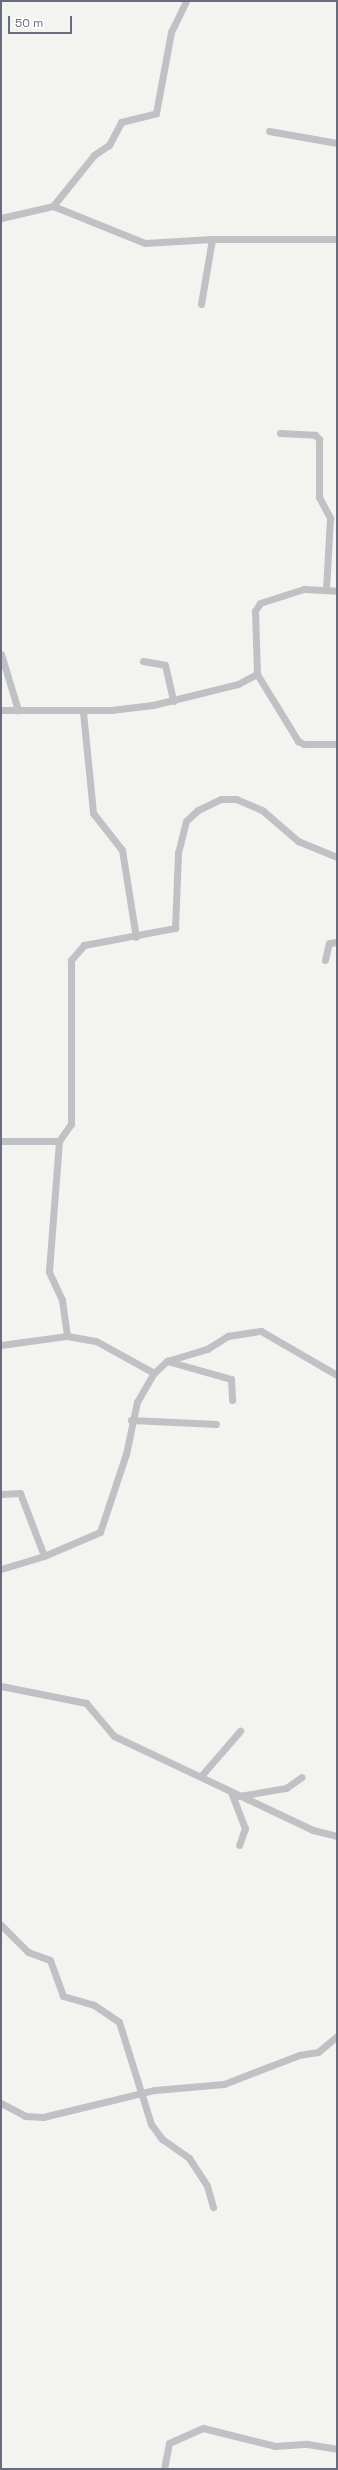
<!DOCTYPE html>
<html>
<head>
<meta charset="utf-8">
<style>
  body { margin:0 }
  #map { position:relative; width:338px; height:2470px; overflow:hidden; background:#f3f4f0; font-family:"Space Grotesk",sans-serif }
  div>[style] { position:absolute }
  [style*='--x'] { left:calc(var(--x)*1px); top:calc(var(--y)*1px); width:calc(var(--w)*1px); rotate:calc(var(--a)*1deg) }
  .minor>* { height:7px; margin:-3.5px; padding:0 3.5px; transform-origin:3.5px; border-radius:3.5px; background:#c0c1c5 }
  span { translate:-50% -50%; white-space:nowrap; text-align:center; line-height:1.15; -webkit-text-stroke:4px #fff; paint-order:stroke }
  .frame { position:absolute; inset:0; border:2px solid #676d7e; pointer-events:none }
  .scale { position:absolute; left:8px; top:16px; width:64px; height:18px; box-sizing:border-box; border:2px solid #676d7e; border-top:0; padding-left:5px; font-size:12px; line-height:14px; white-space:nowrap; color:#676d7e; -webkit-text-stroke:3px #fff; paint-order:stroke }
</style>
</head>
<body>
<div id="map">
  <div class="minor">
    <div style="--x:269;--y:131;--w:69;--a:10"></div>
    <div style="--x:53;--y:206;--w:65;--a:-51.2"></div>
    <div style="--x:94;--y:155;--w:18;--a:-34"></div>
    <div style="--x:109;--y:145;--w:26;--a:-62"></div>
    <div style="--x:121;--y:122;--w:36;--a:-14"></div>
    <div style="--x:156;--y:113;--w:82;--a:-79.5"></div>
    <div style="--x:171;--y:32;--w:34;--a:-64"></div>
    <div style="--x:1;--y:218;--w:53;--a:-13"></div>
    <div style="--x:53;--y:206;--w:99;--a:21.9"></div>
    <div style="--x:145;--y:243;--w:67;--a:-3.4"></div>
    <div style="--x:212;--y:239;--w:125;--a:0"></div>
    <div style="--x:201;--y:304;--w:66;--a:-80.4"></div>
    <div style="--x:280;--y:433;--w:35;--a:3"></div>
    <div style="--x:315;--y:435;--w:6;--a:45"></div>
    <div style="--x:319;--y:439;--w:58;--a:90"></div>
    <div style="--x:319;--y:497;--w:24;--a:62"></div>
    <div style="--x:330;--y:518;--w:72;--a:93.2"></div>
    <div style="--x:1;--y:654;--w:59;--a:73.1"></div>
    <div style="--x:143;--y:661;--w:22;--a:10"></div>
    <div style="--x:165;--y:665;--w:37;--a:77"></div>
    <div style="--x:257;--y:674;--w:79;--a:58.5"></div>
    <div style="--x:298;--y:741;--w:7;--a:27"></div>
    <div style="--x:304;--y:744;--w:33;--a:0"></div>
    <div style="--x:1;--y:710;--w:110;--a:0"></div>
    <div style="--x:111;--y:710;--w:42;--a:-6.8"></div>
    <div style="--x:153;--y:705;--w:88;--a:-13.9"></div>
    <div style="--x:238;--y:684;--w:21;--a:-28"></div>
    <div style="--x:257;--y:674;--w:63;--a:-91.8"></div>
    <div style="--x:255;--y:611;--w:9;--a:-58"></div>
    <div style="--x:260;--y:603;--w:46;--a:-17.7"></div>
    <div style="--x:304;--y:589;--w:33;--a:3"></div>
    <div style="--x:83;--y:712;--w:101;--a:84.3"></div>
    <div style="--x:93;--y:813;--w:47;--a:51.9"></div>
    <div style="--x:122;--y:850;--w:88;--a:80.9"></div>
    <div style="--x:325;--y:960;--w:17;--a:-77"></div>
    <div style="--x:329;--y:943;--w:8;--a:-7"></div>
    <div style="--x:1;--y:1141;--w:58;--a:0"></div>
    <div style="--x:59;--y:1141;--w:131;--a:94.4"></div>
    <div style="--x:49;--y:1272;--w:31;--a:65"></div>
    <div style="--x:62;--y:1300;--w:36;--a:82"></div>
    <div style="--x:59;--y:1141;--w:21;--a:-55"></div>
    <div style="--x:71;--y:1124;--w:164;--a:-90"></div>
    <div style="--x:71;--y:960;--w:20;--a:-49"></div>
    <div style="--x:84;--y:945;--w:93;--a:-10.6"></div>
    <div style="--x:175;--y:928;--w:75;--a:-87.7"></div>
    <div style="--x:178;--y:853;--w:33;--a:-76"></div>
    <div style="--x:186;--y:821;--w:16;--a:-43"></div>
    <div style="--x:198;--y:810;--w:25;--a:-26"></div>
    <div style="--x:221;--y:799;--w:15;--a:0"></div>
    <div style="--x:236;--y:799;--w:28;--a:23"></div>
    <div style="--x:262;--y:810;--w:48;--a:40.7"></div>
    <div style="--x:298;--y:841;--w:42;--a:22.3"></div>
    <div style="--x:1;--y:1345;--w:67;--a:-7.8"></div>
    <div style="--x:67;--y:1336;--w:29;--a:10"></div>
    <div style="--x:96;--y:1341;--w:66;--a:28.9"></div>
    <div style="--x:167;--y:1361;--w:66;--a:15.7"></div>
    <div style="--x:231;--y:1379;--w:21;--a:87"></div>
    <div style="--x:131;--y:1420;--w:85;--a:2.7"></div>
    <div style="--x:1;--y:1494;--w:19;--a:-3"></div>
    <div style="--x:20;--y:1493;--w:67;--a:69.1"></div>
    <div style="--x:1;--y:1569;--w:45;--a:-16.8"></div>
    <div style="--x:44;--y:1556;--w:61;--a:-23.2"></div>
    <div style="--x:100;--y:1532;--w:82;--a:-71.6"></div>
    <div style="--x:126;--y:1454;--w:53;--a:-78.1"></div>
    <div style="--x:137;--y:1402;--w:34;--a:-60"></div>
    <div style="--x:154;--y:1373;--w:18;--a:-43"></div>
    <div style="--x:167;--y:1361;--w:42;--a:-16.7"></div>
    <div style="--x:207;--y:1349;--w:25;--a:-32"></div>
    <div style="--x:228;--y:1336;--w:33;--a:-9"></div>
    <div style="--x:261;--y:1331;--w:88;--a:30.1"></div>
    <div style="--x:1;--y:1686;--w:87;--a:11.3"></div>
    <div style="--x:86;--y:1703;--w:43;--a:49.7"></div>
    <div style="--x:114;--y:1736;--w:220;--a:25.3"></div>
    <div style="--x:313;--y:1830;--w:25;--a:14"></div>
    <div style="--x:201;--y:1776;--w:60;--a:-49.1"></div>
    <div style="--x:231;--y:1792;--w:39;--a:69"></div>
    <div style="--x:245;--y:1828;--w:18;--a:109"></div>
    <div style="--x:239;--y:1796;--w:48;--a:-9.7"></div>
    <div style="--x:286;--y:1788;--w:19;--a:-35"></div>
    <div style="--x:1;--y:1925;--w:38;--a:45"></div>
    <div style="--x:28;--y:1952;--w:23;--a:20"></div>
    <div style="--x:50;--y:1960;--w:38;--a:70"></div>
    <div style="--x:63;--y:1996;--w:32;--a:16"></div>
    <div style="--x:94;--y:2005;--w:30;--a:34"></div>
    <div style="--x:119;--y:2022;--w:107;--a:72.6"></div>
    <div style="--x:151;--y:2124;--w:19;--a:54"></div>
    <div style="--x:162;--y:2139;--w:33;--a:35"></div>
    <div style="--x:189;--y:2158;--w:33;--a:57"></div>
    <div style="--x:207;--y:2186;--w:22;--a:74"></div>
    <div style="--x:1;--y:2103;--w:27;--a:28"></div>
    <div style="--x:25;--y:2116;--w:18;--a:3"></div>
    <div style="--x:43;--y:2117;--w:115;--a:-13.6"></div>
    <div style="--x:155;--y:2090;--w:69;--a:-5"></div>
    <div style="--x:224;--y:2084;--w:80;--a:-21.1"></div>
    <div style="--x:299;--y:2055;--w:19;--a:-9"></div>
    <div style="--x:318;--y:2052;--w:25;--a:-40"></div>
    <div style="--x:164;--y:2469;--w:26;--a:-79"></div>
    <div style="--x:169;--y:2443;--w:37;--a:-24"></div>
    <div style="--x:203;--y:2428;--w:74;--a:14"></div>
    <div style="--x:275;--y:2446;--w:32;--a:-4"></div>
    <div style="--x:307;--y:2444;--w:30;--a:9"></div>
  </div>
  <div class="frame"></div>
  <div class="scale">50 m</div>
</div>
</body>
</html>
